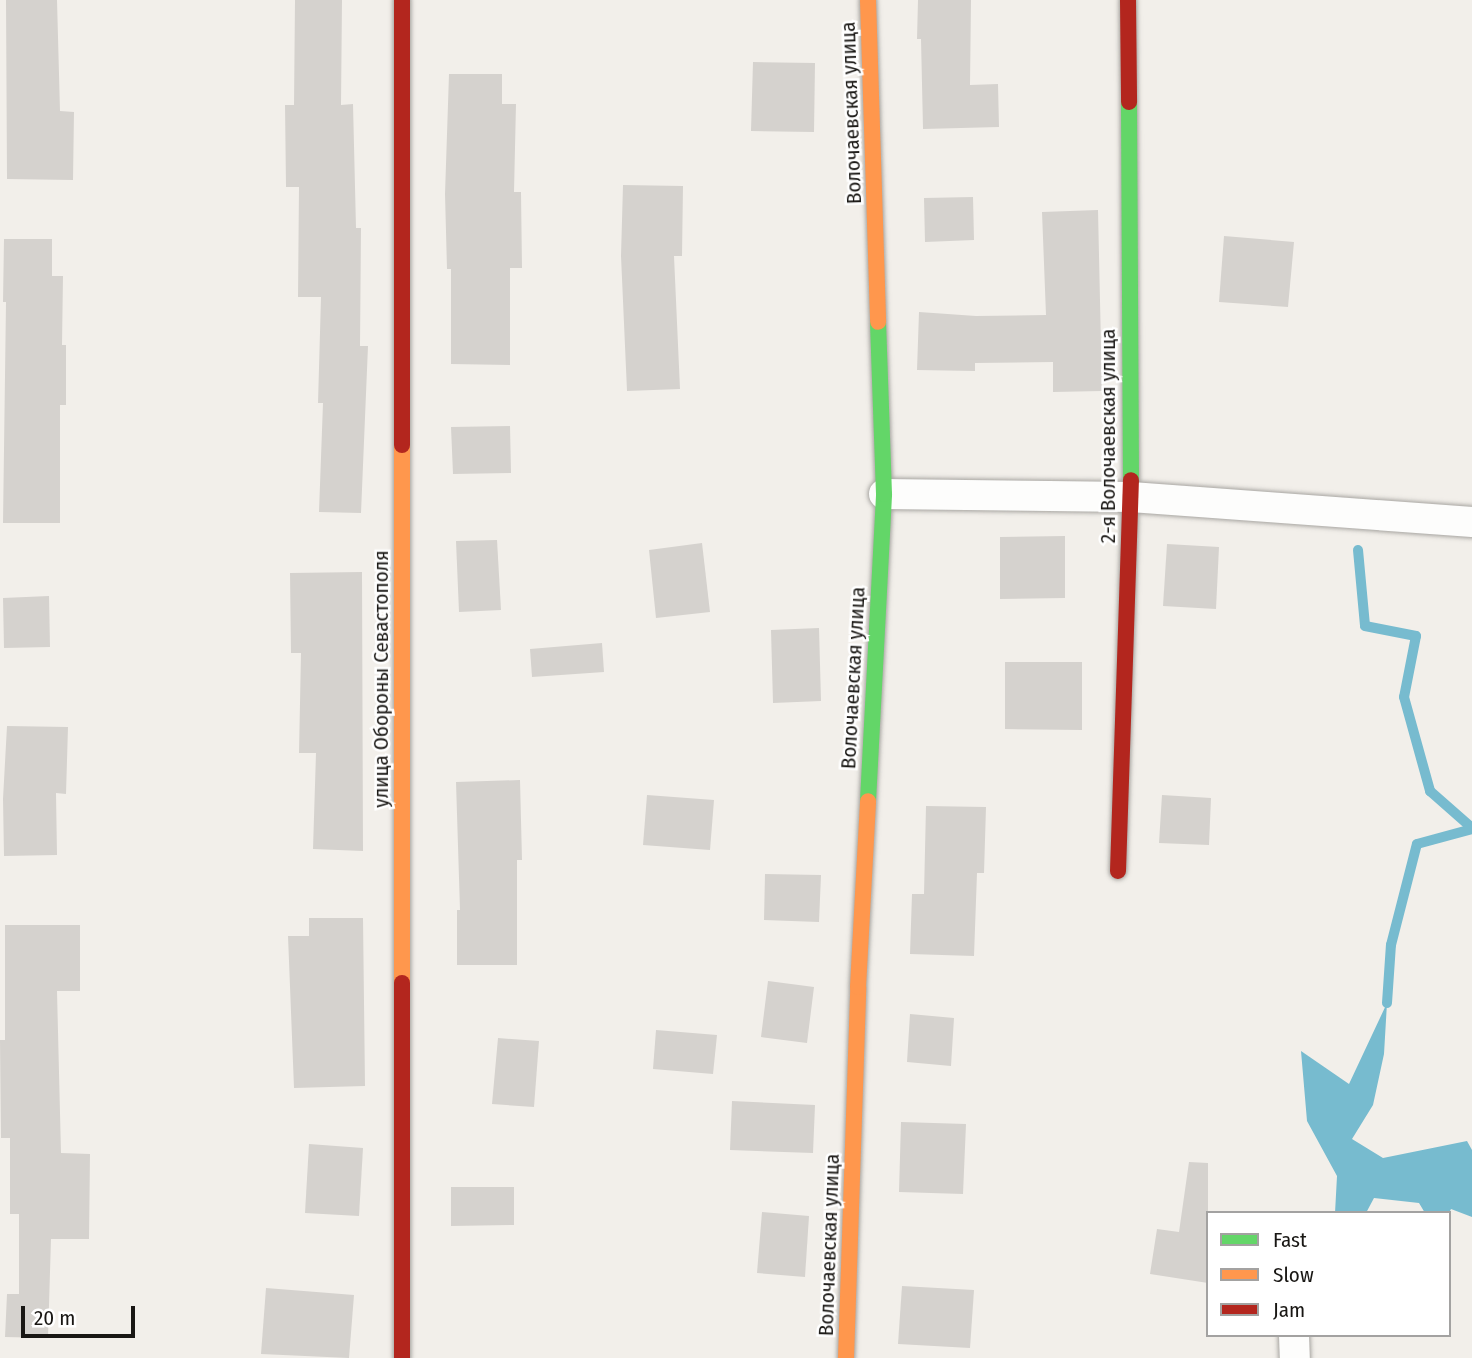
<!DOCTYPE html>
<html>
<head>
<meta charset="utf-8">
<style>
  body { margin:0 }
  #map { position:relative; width:1472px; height:1358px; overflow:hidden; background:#f2efea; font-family:"Fira Sans Condensed",sans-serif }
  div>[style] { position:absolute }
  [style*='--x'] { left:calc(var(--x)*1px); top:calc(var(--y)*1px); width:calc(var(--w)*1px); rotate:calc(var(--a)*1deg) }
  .water>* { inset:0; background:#77bbcf }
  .stream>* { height:10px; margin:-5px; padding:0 5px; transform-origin:5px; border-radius:5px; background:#77bbcf }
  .building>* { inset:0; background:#d5d2ce }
  .roads { filter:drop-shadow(0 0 2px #a8a6a2) drop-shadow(0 0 2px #a8a6a2) }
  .street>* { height:30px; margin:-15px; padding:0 15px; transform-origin:15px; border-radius:15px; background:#fdfdfc }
  .fast>* { height:16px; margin:-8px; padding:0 8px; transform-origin:8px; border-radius:8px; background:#63d668 }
  .slow>* { height:16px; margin:-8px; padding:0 8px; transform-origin:8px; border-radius:8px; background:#ff974d }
  .jam>* { height:16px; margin:-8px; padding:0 8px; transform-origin:8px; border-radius:8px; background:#b3261e }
  span { translate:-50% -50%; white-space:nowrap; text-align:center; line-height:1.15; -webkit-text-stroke:5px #fff; paint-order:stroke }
  .street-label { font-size:21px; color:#191714 }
  .legend { position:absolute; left:1206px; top:1211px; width:245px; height:126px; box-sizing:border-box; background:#fff; border:2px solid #a3a2a1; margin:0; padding:9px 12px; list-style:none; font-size:21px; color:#191714 }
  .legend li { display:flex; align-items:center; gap:14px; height:35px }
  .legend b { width:35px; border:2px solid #a3a2a1 }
  .scale { position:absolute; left:21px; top:1306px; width:114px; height:32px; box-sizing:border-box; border:4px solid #191714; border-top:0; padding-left:9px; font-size:21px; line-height:24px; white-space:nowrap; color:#191714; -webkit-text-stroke:5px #fff; paint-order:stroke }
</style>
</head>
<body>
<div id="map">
  <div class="water">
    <div style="clip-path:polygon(1387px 1003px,1384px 1054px,1373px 1105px,1352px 1139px,1383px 1158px,1467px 1141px,1472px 1150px,1472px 1217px,1451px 1209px,1449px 1213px,1425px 1213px,1419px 1203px,1374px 1198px,1366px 1213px,1335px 1213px,1337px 1176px,1307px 1121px,1301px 1051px,1349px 1084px)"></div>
  </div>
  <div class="stream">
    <div style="--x:1358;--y:550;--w:76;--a:84.7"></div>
    <div style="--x:1365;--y:626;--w:52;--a:11.1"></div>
    <div style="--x:1416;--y:636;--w:62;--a:101.1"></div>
    <div style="--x:1404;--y:697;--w:98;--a:74.5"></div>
    <div style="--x:1430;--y:791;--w:56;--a:41.4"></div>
    <div style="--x:1387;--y:1003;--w:58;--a:-86.1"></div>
    <div style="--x:1391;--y:945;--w:104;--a:-75.6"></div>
    <div style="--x:1417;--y:844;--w:57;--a:-15.3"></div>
  </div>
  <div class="building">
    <div style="clip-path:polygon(6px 0,57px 0,60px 111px,74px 112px,73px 180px,7px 179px)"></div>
    <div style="clip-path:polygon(295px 0,342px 0,341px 105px,353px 104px,356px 228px,361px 228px,360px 346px,368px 346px,361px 513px,319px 512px,323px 403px,318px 403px,321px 297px,298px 297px,299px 187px,286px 187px,285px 105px,294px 105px)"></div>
    <div style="clip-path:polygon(918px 0,971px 0,970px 85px,998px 84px,999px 127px,923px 129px,921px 39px,917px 39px)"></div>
    <div style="clip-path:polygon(753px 62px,815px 63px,814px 132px,751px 131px)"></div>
    <div style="clip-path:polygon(449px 74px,502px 74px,502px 104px,516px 104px,514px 192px,521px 192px,522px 268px,510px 268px,510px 365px,451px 364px,451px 269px,447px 269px,445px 194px)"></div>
    <div style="clip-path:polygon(623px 185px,683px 186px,682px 256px,674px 256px,680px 389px,627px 391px,621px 256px)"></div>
    <div style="clip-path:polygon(973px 197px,974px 240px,925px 242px,924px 198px)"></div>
    <div style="clip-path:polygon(1098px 210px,1102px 391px,1053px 392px,1053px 362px,975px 363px,975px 371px,917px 370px,919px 312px,976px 316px,1046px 315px,1042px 212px)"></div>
    <div style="clip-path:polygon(1224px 236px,1294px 242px,1288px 307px,1219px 302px)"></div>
    <div style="clip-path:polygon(4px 239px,52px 239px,52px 276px,63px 276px,62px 345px,66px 345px,66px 405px,60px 405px,60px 523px,3px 523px,6px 302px,3px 302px)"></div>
    <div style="clip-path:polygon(510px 426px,511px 473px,453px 474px,451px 427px)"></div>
    <div style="clip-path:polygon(1065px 536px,1065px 598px,1000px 599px,1000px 537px)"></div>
    <div style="clip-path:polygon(497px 540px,501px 610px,459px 612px,456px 541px)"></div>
    <div style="clip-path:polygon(702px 543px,710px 612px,656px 618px,649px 550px)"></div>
    <div style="clip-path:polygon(1167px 544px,1219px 547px,1216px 609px,1163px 606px)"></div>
    <div style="clip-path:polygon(362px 572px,363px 851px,313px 849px,316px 753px,299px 753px,301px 653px,291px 653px,290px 573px)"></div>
    <div style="clip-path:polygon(49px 596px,50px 647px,4px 648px,3px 598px)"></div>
    <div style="clip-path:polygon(819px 628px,821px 701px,773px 703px,771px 630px)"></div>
    <div style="clip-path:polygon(602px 643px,604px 672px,532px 677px,530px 649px)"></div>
    <div style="clip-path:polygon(1005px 662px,1082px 662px,1082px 730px,1005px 729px)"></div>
    <div style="clip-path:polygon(7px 726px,68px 727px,66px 794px,56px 793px,57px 855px,4px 856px,3px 799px)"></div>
    <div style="clip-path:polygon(520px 780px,522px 860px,517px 860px,517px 965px,457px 965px,457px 910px,460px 910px,456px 782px)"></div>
    <div style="clip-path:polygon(647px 795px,714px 800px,710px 850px,643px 845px)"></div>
    <div style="clip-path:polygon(1162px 795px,1211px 798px,1209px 845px,1159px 843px)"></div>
    <div style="clip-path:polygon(926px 806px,986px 807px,984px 873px,977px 873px,974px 956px,910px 954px,912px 894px,924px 894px)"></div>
    <div style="clip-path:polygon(765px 874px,821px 875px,819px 922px,764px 920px)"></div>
    <div style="clip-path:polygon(309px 918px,363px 918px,365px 1086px,294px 1088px,288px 936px,309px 936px)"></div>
    <div style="clip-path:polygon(5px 925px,80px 925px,80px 991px,57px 991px,61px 1153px,90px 1154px,89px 1239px,51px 1239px,48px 1338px,5px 1337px,7px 1294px,19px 1294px,19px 1214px,10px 1214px,10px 1138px,1px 1138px,0 1040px,5px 1040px)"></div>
    <div style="clip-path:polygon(768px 981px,814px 987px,807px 1043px,761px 1037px)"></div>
    <div style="clip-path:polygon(910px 1014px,954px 1018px,951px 1066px,907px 1062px)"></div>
    <div style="clip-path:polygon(656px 1030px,717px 1035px,713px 1074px,653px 1069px)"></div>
    <div style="clip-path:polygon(498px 1038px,539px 1041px,534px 1107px,492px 1104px)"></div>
    <div style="clip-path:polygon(732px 1101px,815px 1105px,813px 1153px,730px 1150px)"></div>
    <div style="clip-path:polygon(901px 1122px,966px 1124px,963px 1194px,899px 1192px)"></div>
    <div style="clip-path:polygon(309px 1144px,363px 1148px,359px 1216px,305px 1213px)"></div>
    <div style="clip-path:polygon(1189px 1162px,1208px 1163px,1208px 1283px,1150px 1274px,1157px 1229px,1179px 1232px)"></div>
    <div style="clip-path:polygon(451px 1187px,514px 1187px,514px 1225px,451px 1226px)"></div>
    <div style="clip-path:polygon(762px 1212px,809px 1216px,805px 1277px,757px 1273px)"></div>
    <div style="clip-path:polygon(902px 1286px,974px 1290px,970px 1348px,898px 1344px)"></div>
    <div style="clip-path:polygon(266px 1288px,354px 1295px,349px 1358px,261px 1354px)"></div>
  </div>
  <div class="roads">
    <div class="street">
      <div style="--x:884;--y:494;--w:247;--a:0.7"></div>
      <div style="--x:1131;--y:497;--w:342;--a:4.2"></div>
      <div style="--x:1294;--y:1335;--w:23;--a:88"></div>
    </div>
    <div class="fast">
      <div style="--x:1129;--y:102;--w:378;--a:89.7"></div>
      <div style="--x:868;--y:801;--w:307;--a:-87"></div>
      <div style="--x:884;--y:494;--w:172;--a:-92"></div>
    </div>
    <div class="slow">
      <div style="--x:868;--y:0;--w:322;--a:88.2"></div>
      <div style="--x:402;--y:445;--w:538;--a:90"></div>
      <div style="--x:846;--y:1358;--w:371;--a:-88.1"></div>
      <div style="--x:858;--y:987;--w:186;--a:-86.9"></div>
    </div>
    <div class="jam">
      <div style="--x:402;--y:0;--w:445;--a:90"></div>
      <div style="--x:1128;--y:0;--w:102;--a:89.4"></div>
      <div style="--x:1118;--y:871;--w:391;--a:-88.1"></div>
      <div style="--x:402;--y:983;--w:375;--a:90"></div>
    </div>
  </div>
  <div class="street-label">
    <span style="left:851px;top:113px;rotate:-92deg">Волочаевская улица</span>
    <span style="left:1108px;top:436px;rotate:-90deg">2-я Волочаевская улица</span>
    <span style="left:853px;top:678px;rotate:-87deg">Волочаевская улица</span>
    <span style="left:381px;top:679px;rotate:-90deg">улица Обороны Севастополя</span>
    <span style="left:829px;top:1245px;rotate:-88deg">Волочаевская улица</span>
  </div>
  <ul class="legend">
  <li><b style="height:9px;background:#63d668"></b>Fast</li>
  <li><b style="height:9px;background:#ff974d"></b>Slow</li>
  <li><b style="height:9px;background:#b3261e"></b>Jam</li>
  </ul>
  <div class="scale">20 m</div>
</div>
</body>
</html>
